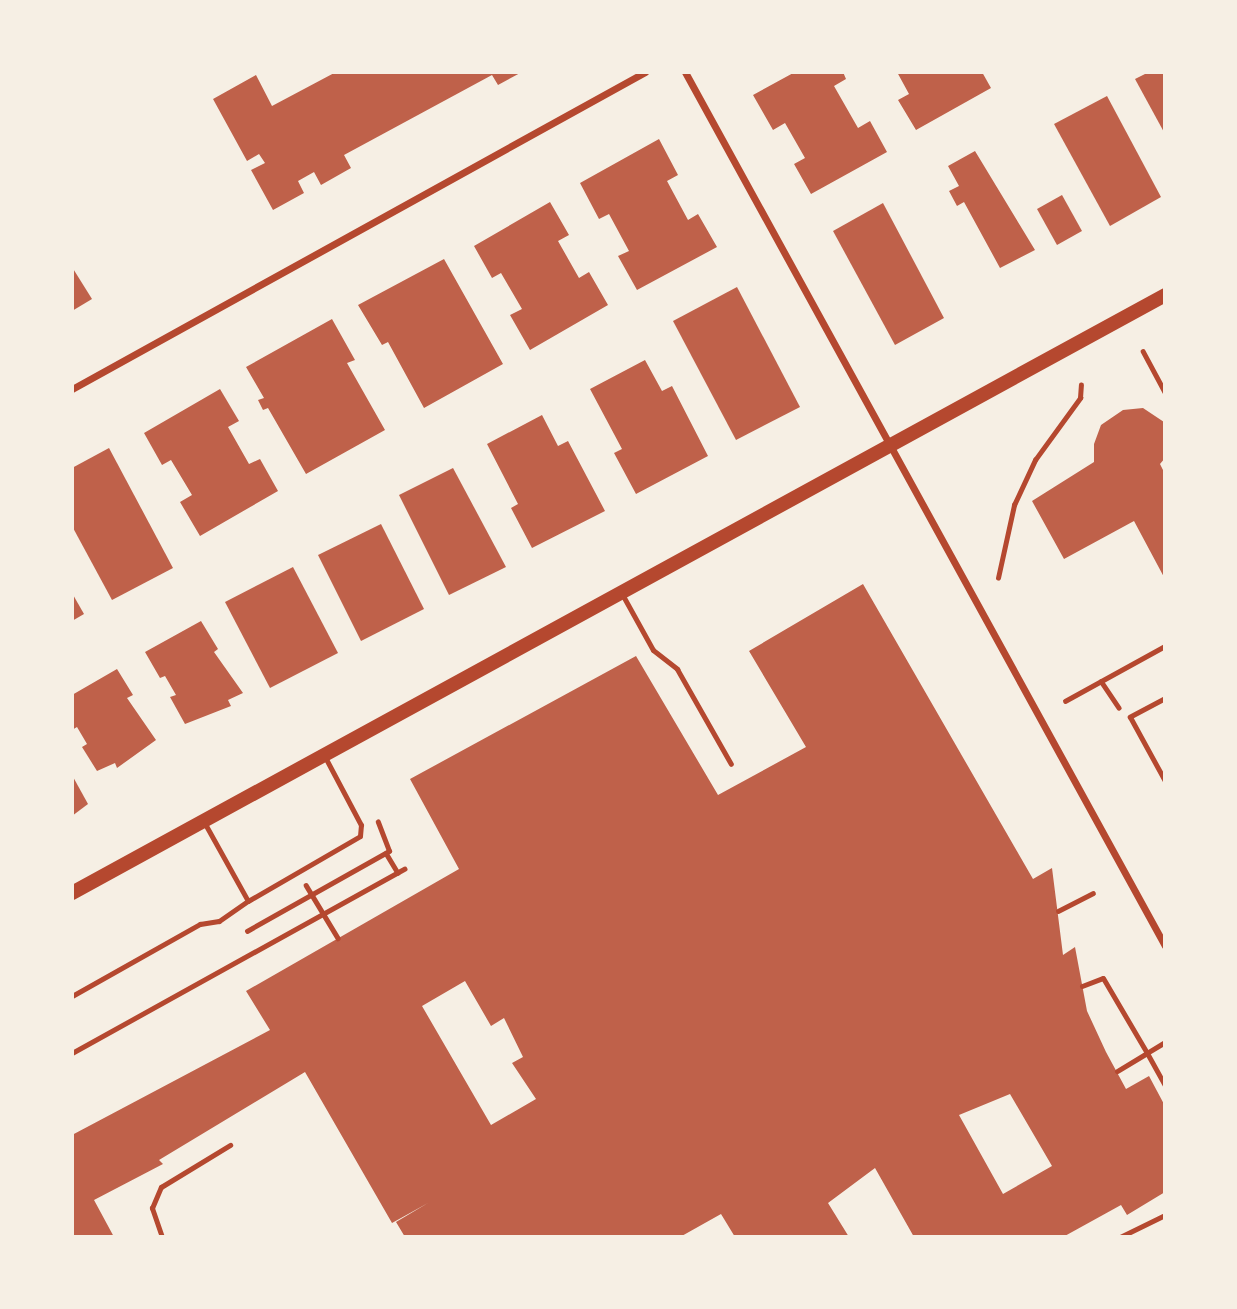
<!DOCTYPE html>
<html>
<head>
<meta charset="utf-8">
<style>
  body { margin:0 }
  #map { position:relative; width:1237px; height:1309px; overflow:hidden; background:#f6efe4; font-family:"Noto Serif",serif }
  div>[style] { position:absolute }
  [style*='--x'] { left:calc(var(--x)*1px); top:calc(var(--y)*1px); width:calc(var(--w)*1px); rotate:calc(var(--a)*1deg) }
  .building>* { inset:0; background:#bf614a }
  .path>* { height:4.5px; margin:-2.25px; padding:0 2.25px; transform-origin:2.25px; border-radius:2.25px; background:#b5482f }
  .service>* { height:5px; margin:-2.5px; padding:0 2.5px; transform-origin:2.5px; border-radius:2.5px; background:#b5482f }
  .minor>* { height:7px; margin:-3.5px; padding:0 3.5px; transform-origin:3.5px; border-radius:3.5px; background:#b5482f }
  .secondary>* { height:14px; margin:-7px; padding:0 7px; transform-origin:7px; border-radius:7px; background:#b5482f }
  span { translate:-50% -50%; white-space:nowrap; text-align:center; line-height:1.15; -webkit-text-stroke:5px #f6efe4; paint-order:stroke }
  .frame { position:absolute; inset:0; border:74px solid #f6efe4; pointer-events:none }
</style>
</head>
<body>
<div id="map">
  <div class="building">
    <div style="clip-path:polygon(336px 72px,522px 72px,498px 85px,492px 75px,344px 155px,351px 168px,321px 185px,314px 172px,298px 181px,304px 193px,273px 210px,251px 170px,265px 163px,259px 154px,247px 161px,213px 99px,256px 75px,272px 106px)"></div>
    <div style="clip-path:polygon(795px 72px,843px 72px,846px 79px,834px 86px,858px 128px,870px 121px,887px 152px,811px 194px,794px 164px,805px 158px,785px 123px,773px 130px,753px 95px)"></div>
    <div style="clip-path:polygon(897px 72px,982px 72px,991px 88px,916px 130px,898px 100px,909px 94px)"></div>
    <div style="clip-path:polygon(1149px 72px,1165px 72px,1165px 134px,1135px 79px)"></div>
    <div style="clip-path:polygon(1107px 96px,1161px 197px,1110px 226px,1054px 124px)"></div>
    <div style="clip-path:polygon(659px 139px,678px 175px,667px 181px,688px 220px,698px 214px,717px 247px,637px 290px,618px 256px,629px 251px,609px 214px,599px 219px,580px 183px)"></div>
    <div style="clip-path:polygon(975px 151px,1035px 250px,1000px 268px,964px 202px,957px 206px,949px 191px,959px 186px,948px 166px)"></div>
    <div style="clip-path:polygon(1062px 195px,1082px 231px,1057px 245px,1037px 209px)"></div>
    <div style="clip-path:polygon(550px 202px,569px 235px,558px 241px,579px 278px,589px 272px,608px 305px,530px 350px,510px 315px,522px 309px,501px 273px,492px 278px,474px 246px)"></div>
    <div style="clip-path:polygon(883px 203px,944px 318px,895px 345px,833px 231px)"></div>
    <div style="clip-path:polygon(444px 259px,503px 364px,424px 408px,388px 342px,382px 345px,358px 305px)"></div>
    <div style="clip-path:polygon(72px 267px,92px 299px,72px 311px)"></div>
    <div style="clip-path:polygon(737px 287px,800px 407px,736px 440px,673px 321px)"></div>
    <div style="clip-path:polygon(332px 319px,355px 360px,347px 363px,385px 430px,306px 474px,268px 408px,263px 410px,258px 400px,264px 398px,246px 367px)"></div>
    <div style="clip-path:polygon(645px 360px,662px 391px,672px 386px,708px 456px,636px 494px,614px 453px,622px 449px,590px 389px)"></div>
    <div style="clip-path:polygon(220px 389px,239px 421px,228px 427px,249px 464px,260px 459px,278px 491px,200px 536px,180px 502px,192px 495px,171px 460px,162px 465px,144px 433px)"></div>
    <div style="clip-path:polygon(1143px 408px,1164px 422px,1165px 428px,1165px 458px,1160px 464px,1165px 474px,1165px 579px,1134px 521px,1064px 559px,1032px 501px,1094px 462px,1094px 444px,1101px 425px,1123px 410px)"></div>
    <div style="clip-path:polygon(542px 415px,558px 446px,568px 441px,605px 511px,532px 548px,511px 508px,518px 504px,487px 444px)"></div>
    <div style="clip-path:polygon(109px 448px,173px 568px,112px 600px,72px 526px,72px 468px)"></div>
    <div style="clip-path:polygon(453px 468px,506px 567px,449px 595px,399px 495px)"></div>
    <div style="clip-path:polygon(381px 524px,424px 609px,361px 641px,318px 555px)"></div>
    <div style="clip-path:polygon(293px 567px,338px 653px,270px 688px,225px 602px)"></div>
    <div style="clip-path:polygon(evenodd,863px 584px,1033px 879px,1052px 868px,1063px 955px,1075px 947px,1087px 1011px,1106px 1052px,1126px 1089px,1149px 1076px,1165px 1106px,1165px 1192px,1127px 1215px,1121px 1205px,1063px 1237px,914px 1237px,875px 1168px,828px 1203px,849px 1237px,735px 1237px,721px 1214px,680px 1237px,405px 1237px,396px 1222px,428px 1203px,392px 1223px,305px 1072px,159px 1160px,163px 1164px,94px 1200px,114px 1237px,72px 1237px,72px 1135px,270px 1030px,246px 991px,459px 869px,410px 779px,636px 656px,718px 795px,806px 747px,749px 651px,863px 584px,465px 981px,491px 1026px,504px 1018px,523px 1057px,512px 1063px,536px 1099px,491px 1125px,422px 1006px,465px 981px,863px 584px,1010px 1094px,1052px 1166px,1003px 1194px,959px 1115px,1010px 1094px)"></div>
    <div style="clip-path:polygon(72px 593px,84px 614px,72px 621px)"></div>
    <div style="clip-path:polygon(201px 621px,218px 649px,214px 652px,243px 693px,228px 700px,231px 706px,185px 724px,170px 697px,176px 695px,165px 676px,160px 678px,145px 652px)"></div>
    <div style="clip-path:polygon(117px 669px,133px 695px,127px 698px,156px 740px,117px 768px,115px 763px,97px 771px,82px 747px,87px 744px,77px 727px,72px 730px,72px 695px)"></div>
    <div style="clip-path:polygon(72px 775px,88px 804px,72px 816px)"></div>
  </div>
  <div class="path">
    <div style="--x:1143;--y:351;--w:47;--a:61.8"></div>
    <div style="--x:998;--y:578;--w:75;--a:-77.6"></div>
    <div style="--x:1014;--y:505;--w:50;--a:-65"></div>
    <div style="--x:1035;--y:460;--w:77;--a:-54"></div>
    <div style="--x:1080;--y:398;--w:13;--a:-86"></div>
    <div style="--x:1101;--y:681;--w:32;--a:56"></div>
    <div style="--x:1065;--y:701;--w:114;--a:-28.8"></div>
    <div style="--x:386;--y:853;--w:23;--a:59"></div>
    <div style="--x:306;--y:885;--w:62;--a:58.9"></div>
    <div style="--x:1058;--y:911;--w:39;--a:-27"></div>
    <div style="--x:247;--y:931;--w:163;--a:-29.4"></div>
    <div style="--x:389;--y:851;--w:31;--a:-111"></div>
    <div style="--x:72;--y:1053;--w:380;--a:-29"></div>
  </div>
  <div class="service">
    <div style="--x:622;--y:594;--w:64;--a:61"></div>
    <div style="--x:653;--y:650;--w:31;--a:38"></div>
    <div style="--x:677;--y:669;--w:109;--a:60.4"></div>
    <div style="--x:1165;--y:698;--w:40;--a:152"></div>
    <div style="--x:1130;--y:717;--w:73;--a:61.3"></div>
    <div style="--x:204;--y:822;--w:90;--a:60.9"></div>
    <div style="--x:248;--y:901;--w:129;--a:-30.1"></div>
    <div style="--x:360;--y:836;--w:11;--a:-85"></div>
    <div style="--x:361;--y:825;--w:77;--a:-117.9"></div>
    <div style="--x:1082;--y:986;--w:22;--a:-21"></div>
    <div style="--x:1103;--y:978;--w:87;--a:59.6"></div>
    <div style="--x:1147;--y:1053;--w:35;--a:149"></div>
    <div style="--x:72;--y:996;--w:147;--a:-29.4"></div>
    <div style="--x:200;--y:924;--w:19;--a:-9"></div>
    <div style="--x:219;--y:921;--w:35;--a:-35"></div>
    <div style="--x:1165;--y:1042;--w:21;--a:149"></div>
    <div style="--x:1147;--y:1053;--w:37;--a:61"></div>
    <div style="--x:162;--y:1237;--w:31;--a:-109"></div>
    <div style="--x:152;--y:1208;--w:23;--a:-67"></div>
    <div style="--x:161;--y:1187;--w:81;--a:-31.3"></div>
    <div style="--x:1120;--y:1237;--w:50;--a:-26.1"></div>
  </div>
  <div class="minor">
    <div style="--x:685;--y:72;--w:997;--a:61.22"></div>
    <div style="--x:72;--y:389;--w:655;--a:-28.95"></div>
  </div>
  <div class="secondary">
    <div style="--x:72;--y:893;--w:1246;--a:-28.68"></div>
  </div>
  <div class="frame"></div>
</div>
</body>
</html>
